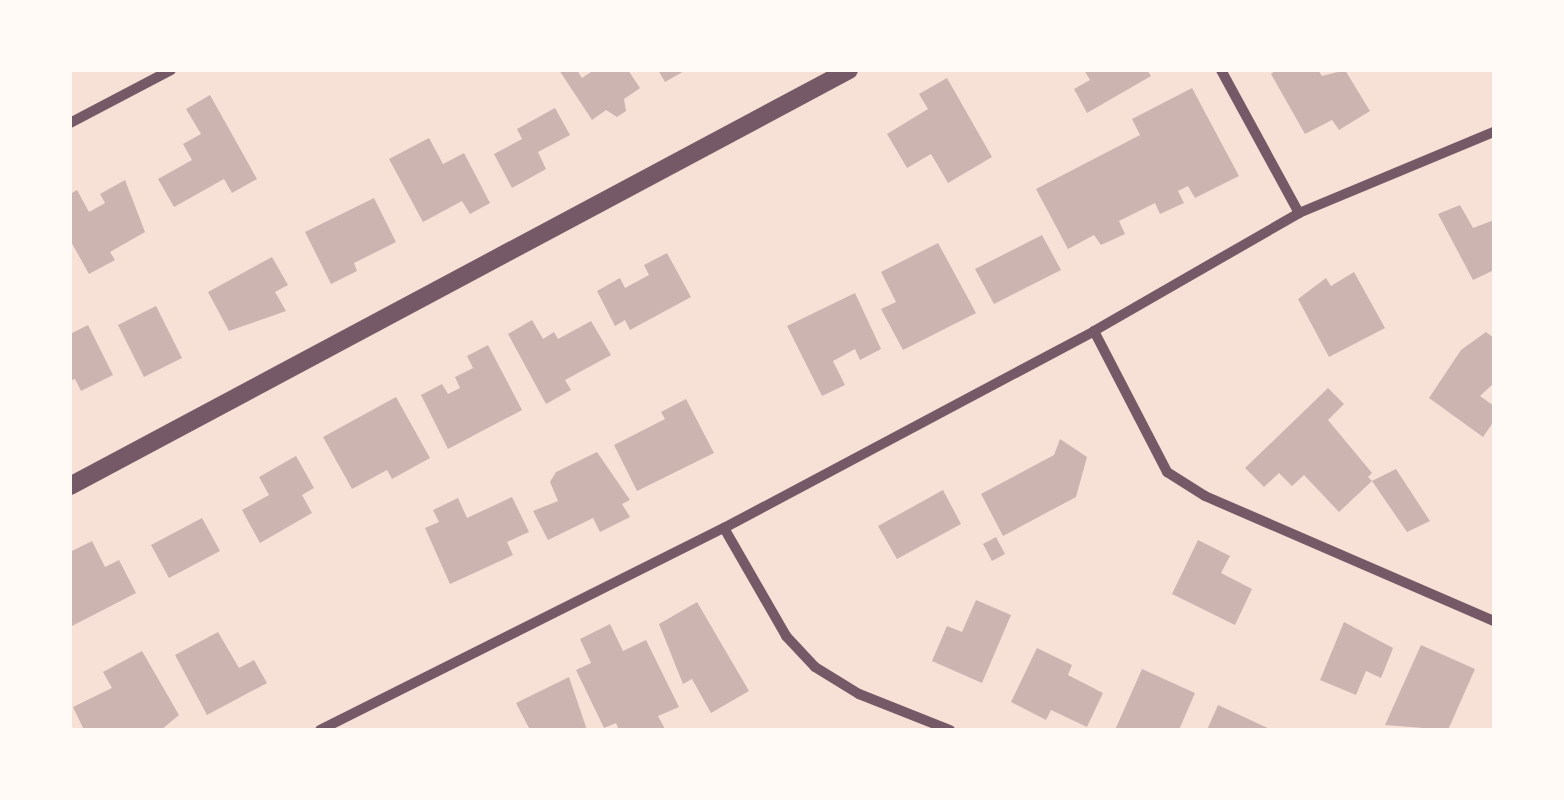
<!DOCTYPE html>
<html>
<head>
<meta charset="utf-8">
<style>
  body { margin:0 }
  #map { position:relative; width:1564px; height:800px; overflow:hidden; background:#f7e1d7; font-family:Commissioner,sans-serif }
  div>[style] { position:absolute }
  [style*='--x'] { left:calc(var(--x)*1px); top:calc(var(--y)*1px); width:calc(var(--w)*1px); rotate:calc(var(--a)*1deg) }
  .building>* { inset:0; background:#ccb4b1 }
  .minor>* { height:10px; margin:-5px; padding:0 5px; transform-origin:5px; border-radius:5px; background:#755966 }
  .tertiary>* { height:18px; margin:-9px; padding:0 9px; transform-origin:9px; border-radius:9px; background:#755966 }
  span { translate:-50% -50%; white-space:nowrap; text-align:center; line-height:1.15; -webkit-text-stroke:10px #fffaf5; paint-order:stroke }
  .frame { position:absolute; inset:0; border:72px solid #fffaf5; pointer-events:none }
</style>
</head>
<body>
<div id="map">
  <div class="building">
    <div style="clip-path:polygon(559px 70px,577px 70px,582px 78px,594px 70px,628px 70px,640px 88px,624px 99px,626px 111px,617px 117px,606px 110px,592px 120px)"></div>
    <div style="clip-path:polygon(658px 70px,686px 70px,665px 82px)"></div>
    <div style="clip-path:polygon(1084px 70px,1147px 70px,1151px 76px,1087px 113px,1074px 89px,1090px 80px)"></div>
    <div style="clip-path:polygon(1276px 70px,1318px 70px,1322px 76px,1345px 70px,1370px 111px,1339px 130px,1332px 120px,1305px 134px,1271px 74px)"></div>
    <div style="clip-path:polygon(947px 78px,992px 157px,948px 183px,931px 154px,907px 168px,887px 134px,928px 109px,919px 94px)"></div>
    <div style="clip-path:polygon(1192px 88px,1239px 176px,1195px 198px,1188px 186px,1178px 191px,1184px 203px,1160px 214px,1155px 203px,1119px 221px,1125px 234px,1101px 245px,1094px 235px,1068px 249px,1036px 189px,1140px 135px,1132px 119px)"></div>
    <div style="clip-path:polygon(210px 95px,257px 179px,232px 193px,224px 179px,174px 207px,158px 179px,192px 160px,183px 144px,201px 134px,186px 109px)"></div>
    <div style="clip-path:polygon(555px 108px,570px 135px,538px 152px,546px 169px,512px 188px,494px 154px,522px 139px,517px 129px)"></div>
    <div style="clip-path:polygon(429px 138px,443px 164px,464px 153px,490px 203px,470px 214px,462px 201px,423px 222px,389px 159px)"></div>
    <div style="clip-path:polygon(125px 180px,145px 232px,110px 252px,115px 260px,89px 274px,70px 240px,70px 194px,77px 190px,89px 212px,105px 203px,100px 194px)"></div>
    <div style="clip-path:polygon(374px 198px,396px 242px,354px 263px,357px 271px,331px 284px,305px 232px)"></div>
    <div style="clip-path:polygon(1460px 205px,1473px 228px,1494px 220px,1494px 270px,1473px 280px,1438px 214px)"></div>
    <div style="clip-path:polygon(1042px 235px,1061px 270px,994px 304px,975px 269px)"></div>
    <div style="clip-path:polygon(938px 243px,976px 313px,903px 350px,881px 309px,896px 302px,881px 272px)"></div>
    <div style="clip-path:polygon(667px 253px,691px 297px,630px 330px,625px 320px,615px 326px,597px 291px,620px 278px,625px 288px,649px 275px,644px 265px)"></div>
    <div style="clip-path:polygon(272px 257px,288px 285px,275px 292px,286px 311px,229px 331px,208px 292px)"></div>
    <div style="clip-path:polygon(1354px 272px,1385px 328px,1329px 357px,1298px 299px,1326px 278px,1331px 286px)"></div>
    <div style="clip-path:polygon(855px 293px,881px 349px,860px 360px,855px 349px,833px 361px,845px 385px,822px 396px,787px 326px)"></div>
    <div style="clip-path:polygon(156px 306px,182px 358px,144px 377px,118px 325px)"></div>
    <div style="clip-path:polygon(532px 320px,543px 339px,554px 332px,558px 339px,591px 321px,611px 355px,565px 380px,571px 390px,546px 404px,508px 334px)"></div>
    <div style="clip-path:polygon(88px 325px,113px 375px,81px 391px,75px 379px,70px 381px,70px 334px)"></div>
    <div style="clip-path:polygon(1486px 332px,1494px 338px,1494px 383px,1480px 396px,1494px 406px,1494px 421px,1483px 437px,1429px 398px,1461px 350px)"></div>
    <div style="clip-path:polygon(488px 345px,522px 410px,448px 449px,421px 395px,442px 384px,448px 394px,460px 388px,455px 377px,473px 368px,467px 356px)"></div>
    <div style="clip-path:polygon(1328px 388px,1344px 404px,1328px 420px,1372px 473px,1368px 477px,1372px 481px,1396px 469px,1430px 521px,1407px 532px,1372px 481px,1339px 512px,1304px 475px,1292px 486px,1279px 473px,1264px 487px,1245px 468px)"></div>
    <div style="clip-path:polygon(396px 397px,430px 458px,392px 479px,387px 470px,352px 489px,323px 437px)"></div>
    <div style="clip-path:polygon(686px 399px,714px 453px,637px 491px,614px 445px,665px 419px,661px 412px)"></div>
    <div style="clip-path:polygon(1060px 439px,1087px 457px,1076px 497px,1003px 536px,981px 494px,1054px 455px)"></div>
    <div style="clip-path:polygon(597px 452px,630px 500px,622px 504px,630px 517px,600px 532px,593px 518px,548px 540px,533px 511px,558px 501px,550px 482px,556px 472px)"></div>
    <div style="clip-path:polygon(296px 456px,314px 488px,302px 495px,312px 513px,260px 543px,242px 510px,269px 495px,259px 477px)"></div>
    <div style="clip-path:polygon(943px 490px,961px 524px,897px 559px,878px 526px)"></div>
    <div style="clip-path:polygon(512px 497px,529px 532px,507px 542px,513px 555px,450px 584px,425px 528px,439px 522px,433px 510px,458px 498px,467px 518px)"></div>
    <div style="clip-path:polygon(202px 518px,220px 551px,169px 578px,151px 545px)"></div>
    <div style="clip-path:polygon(996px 537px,1005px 554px,992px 561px,983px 544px)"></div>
    <div style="clip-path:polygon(1198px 540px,1230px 556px,1221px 573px,1252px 589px,1235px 625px,1172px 594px)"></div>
    <div style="clip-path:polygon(92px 541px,105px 567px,119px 560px,136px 593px,70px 627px,70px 552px)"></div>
    <div style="clip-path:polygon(976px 600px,1011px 615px,982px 683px,932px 661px,947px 626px,962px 632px)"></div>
    <div style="clip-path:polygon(697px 602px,749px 691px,711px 713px,692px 679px,683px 684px,659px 624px)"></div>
    <div style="clip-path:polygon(1344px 622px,1393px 648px,1381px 678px,1366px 671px,1356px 695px,1320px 680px)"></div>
    <div style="clip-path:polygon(610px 624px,623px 651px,646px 640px,679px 707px,658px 716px,665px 729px,619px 730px,616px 723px,604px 728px,576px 670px,591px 663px,580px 639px)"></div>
    <div style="clip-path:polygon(218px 632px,239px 668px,254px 660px,267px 683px,207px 715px,175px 655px)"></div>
    <div style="clip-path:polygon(1421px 645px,1475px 669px,1448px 730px,1385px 725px)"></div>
    <div style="clip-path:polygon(1037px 648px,1072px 665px,1068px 675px,1103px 693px,1087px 727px,1051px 710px,1046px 720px,1011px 702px)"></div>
    <div style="clip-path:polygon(142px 651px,179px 715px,161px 730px,84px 730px,73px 707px,112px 688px,103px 672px)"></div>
    <div style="clip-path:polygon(1142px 669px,1195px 693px,1179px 730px,1115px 730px)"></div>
    <div style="clip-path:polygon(569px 677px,587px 730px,530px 730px,516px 703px)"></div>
    <div style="clip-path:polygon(1218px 705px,1272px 730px,1207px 730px)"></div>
  </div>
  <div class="minor">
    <div style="--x:1221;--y:70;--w:163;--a:61.4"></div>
    <div style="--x:70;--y:123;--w:114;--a:-27.7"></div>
    <div style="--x:1094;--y:331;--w:159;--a:62.6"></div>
    <div style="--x:1167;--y:472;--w:45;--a:32.3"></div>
    <div style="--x:1205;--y:496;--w:315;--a:23.4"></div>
    <div style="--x:724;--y:528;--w:125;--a:60.1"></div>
    <div style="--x:786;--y:636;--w:42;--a:46.9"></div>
    <div style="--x:815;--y:667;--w:52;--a:31.5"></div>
    <div style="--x:859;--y:694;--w:98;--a:21.6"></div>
    <div style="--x:320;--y:730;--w:452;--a:-26.6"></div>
    <div style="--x:724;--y:528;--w:419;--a:-28"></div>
    <div style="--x:1094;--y:331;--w:237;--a:-29.9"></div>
    <div style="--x:1299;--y:213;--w:211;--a:-22.6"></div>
  </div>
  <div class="tertiary">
    <div style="--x:70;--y:486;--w:883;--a:-28.1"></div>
  </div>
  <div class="frame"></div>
</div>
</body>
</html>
